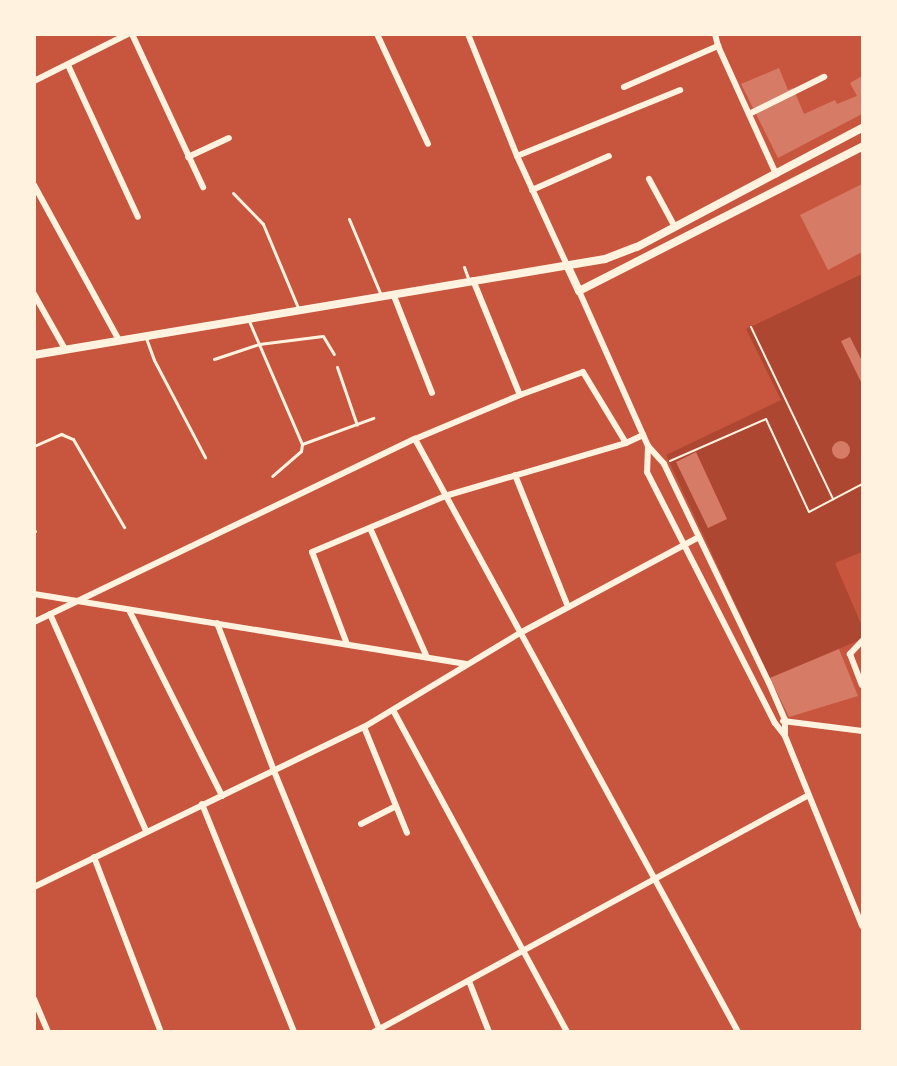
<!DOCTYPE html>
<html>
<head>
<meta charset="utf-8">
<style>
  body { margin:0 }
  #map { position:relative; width:897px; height:1066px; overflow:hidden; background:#c8553d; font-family:"Nunito Sans",sans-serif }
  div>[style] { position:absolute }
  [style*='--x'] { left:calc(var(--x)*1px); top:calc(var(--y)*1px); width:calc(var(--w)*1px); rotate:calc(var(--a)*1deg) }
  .green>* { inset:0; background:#ae4732 }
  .building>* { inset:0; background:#d67c66 }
  .round { border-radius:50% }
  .path>* { height:2px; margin:-1px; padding:0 1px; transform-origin:1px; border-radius:1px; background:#fff3e0 }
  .service>* { height:3px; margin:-1.5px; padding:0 1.5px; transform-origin:1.5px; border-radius:1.5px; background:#fff3e0 }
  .minor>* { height:6px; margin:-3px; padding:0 3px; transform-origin:3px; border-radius:3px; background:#fff3e0 }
  .tertiary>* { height:8px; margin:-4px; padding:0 4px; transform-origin:4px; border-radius:4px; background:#fff3e0 }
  span { translate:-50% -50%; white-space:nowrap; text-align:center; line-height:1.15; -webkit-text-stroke:5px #fff3e0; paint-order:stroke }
  .frame { position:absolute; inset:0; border:36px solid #fff3e0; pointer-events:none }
</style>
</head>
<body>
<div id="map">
  <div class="green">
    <div style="clip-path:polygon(862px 274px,862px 552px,835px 563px,862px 626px,862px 639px,770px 678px,666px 455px,781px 400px,746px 329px)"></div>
  </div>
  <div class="building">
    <div style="clip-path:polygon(779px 68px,788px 90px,793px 88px,804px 114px,835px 100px,837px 104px,857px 96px,850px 83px,862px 76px,862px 114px,778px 158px,741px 84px)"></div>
    <div style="clip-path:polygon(862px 184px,862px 252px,828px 270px,800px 215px)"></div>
    <div style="clip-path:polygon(850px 337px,862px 361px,862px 384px,841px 341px)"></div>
    <div class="round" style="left:832px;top:441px;width:18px;height:18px"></div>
    <div style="clip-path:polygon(696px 452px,727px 519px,708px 528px,676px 462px)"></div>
    <div style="clip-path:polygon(839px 649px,858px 696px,789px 717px,770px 678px)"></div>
  </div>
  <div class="path">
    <div style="--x:751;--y:327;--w:191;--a:64.5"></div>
    <div style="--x:670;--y:461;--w:105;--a:-23.6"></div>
    <div style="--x:766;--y:419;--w:102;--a:65.2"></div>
    <div style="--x:809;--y:512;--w:60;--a:-27.8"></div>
  </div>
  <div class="service">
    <div style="--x:233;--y:193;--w:43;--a:45.9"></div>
    <div style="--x:263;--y:224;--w:93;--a:67.3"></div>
    <div style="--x:349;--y:219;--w:82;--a:67.2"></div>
    <div style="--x:464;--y:267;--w:15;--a:70"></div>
    <div style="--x:249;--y:321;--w:134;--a:66.7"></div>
    <div style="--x:302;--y:444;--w:7;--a:98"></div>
    <div style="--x:301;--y:451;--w:38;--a:139"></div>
    <div style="--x:146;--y:338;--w:23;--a:70"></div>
    <div style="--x:154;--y:360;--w:110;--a:62.3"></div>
    <div style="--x:214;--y:359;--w:47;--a:-18.4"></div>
    <div style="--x:259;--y:344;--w:64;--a:-7.1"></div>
    <div style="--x:323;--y:336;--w:21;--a:59"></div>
    <div style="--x:337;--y:367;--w:61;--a:71"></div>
    <div style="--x:302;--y:444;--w:76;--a:-20.1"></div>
    <div style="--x:34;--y:446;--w:30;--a:-24"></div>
    <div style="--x:61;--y:434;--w:13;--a:23"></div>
    <div style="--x:73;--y:439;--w:102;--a:59.9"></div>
    <div style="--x:34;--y:531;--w:1;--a:0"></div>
  </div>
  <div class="minor">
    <div style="--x:132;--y:34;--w:169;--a:65.1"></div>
    <div style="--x:377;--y:34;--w:121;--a:65.1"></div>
    <div style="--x:468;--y:34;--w:131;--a:68.1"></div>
    <div style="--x:517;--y:156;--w:120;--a:65.4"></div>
    <div style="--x:715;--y:34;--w:12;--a:76"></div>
    <div style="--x:718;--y:46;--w:141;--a:65.6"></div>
    <div style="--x:68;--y:65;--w:167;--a:65.3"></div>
    <div style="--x:34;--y:81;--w:105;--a:-26.6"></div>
    <div style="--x:624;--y:87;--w:103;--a:-23.6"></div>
    <div style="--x:749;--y:114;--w:84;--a:-26.3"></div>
    <div style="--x:517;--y:156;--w:176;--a:-22"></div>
    <div style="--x:188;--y:157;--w:45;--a:-24.9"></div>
    <div style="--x:649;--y:179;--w:55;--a:61.6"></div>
    <div style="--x:34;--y:185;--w:177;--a:61.3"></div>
    <div style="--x:532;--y:190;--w:84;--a:-23.8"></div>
    <div style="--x:473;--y:280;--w:124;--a:67.8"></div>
    <div style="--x:579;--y:291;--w:170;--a:66"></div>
    <div style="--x:648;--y:446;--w:24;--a:48"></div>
    <div style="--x:664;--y:464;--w:243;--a:64.4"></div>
    <div style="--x:769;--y:683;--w:40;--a:66.6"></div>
    <div style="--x:785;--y:720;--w:15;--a:90"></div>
    <div style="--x:34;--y:294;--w:63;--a:60.6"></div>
    <div style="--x:394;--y:296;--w:104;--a:68.6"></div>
    <div style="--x:415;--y:439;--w:675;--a:61.42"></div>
    <div style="--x:648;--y:446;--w:26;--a:92"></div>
    <div style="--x:647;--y:472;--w:282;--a:63"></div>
    <div style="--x:775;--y:723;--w:16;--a:52"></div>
    <div style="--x:785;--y:736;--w:205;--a:67.9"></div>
    <div style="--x:515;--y:475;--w:142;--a:68.1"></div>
    <div style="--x:370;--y:528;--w:139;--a:66.2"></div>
    <div style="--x:34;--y:594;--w:438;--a:9.2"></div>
    <div style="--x:129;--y:610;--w:208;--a:63.4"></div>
    <div style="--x:50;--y:614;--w:237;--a:66.1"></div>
    <div style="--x:34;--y:622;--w:423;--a:-25.7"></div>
    <div style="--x:415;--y:439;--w:114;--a:-22.7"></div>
    <div style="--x:520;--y:395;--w:67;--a:-20.1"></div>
    <div style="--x:583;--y:372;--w:83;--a:58.8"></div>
    <div style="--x:217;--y:623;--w:159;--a:68.9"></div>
    <div style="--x:274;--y:771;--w:281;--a:67.8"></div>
    <div style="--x:862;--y:641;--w:18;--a:133"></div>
    <div style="--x:850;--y:654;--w:33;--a:69"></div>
    <div style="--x:347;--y:644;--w:98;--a:-110.8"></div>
    <div style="--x:312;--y:552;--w:144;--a:-22.8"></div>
    <div style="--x:445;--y:496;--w:189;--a:-16.3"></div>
    <div style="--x:626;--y:443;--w:19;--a:-25"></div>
    <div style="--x:393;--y:710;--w:366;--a:61.6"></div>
    <div style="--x:783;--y:721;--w:80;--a:7.2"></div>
    <div style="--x:364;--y:727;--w:114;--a:67.9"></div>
    <div style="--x:202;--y:804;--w:246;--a:68"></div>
    <div style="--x:361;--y:824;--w:39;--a:-27"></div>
    <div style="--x:94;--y:857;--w:187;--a:69.1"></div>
    <div style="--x:34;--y:887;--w:367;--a:-25.9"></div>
    <div style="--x:364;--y:727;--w:182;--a:-31.1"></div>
    <div style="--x:520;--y:633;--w:201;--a:-28.2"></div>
    <div style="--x:469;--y:981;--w:55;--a:68.6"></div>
    <div style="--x:34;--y:999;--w:36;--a:67"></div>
    <div style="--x:374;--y:1032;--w:495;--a:-28.6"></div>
  </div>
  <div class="tertiary">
    <div style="--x:567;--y:265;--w:29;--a:65"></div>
    <div style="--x:579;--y:291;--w:318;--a:-27"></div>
    <div style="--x:34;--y:355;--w:579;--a:-9.54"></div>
    <div style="--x:605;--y:259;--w:34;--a:-21"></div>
    <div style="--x:637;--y:247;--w:255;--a:-27.9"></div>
  </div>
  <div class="frame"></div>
</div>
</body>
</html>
